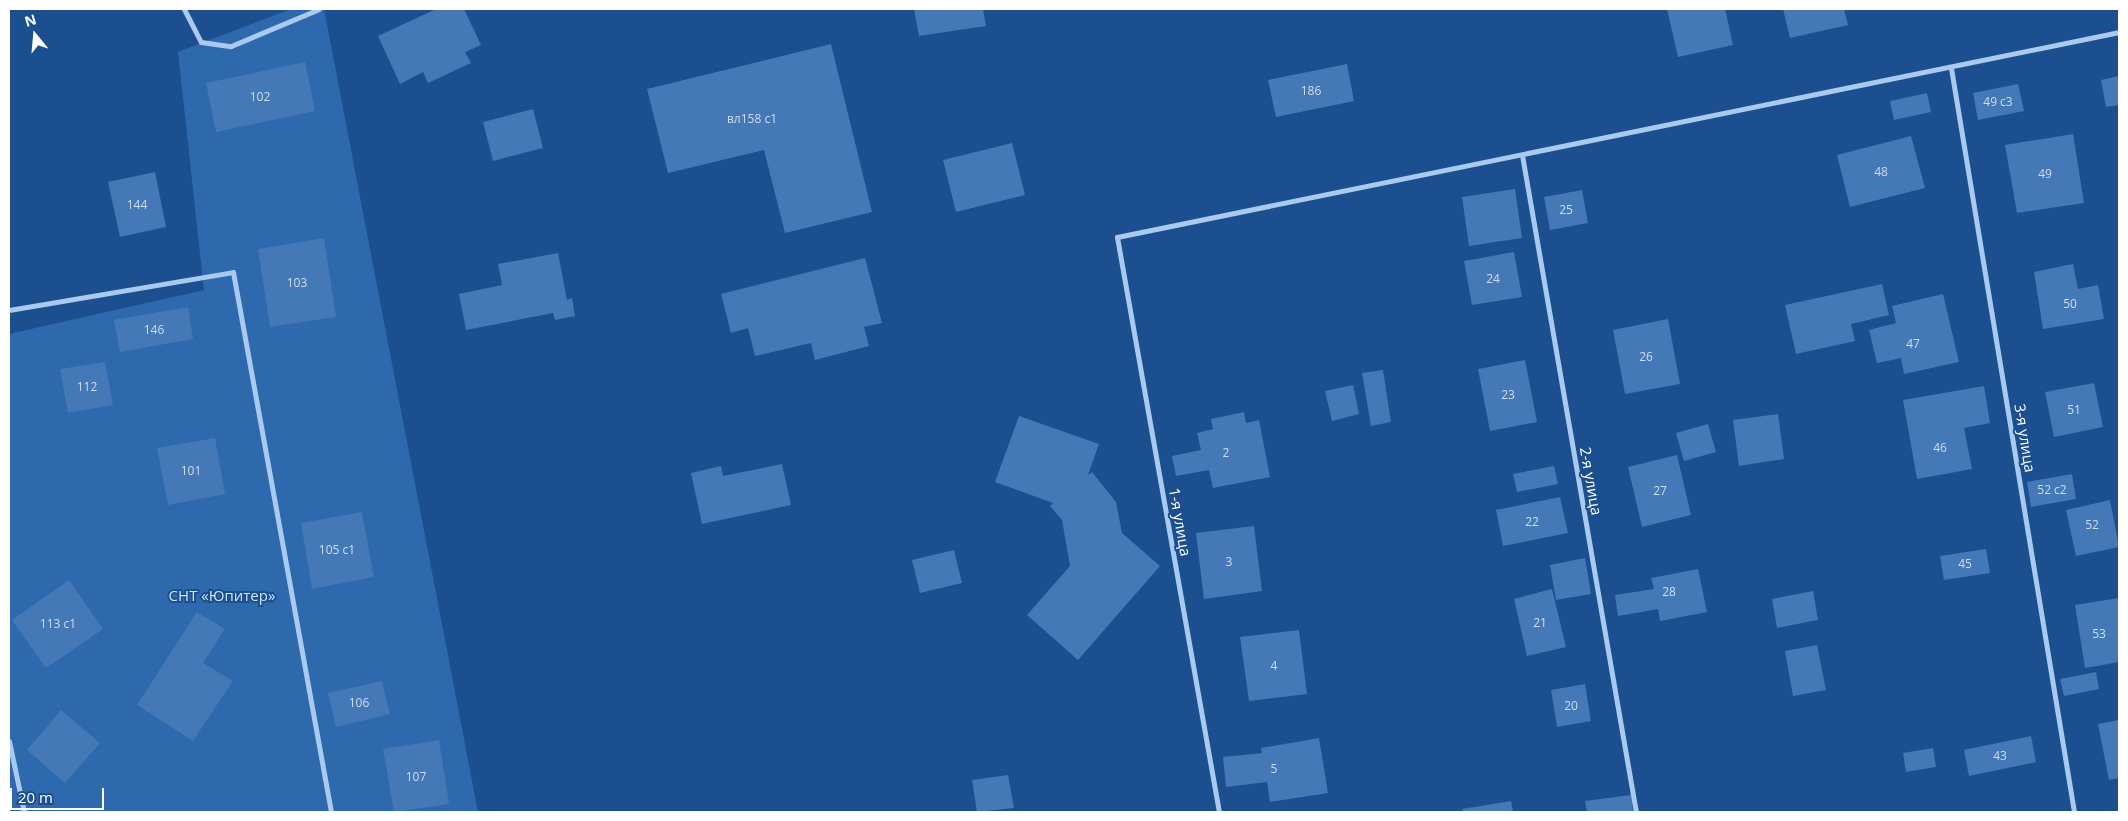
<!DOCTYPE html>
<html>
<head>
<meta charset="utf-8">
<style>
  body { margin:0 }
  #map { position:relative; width:2128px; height:821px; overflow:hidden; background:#1b4f8f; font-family:"Open Sans",sans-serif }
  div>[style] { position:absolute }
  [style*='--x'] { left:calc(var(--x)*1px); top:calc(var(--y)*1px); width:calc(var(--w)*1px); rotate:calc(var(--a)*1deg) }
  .green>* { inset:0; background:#2e69ad }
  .building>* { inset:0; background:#4478b7 }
  .street>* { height:5px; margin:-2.5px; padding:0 2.5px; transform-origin:2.5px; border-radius:2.5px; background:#a9c9ee }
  span { translate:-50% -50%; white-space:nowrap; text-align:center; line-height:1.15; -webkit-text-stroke:4px #1b4f8f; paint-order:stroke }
  .number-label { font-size:12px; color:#d0dded }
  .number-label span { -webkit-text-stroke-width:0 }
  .street-label { font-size:15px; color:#fff }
  .park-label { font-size:15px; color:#cfe3fa }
  .frame { position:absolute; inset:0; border:10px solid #fff; pointer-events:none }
  .north { position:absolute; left:10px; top:10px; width:50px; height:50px; -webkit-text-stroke:4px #1b4f8f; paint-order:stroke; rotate:343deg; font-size:14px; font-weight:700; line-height:20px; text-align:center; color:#fff }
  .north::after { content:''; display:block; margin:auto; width:18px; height:22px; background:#fff; clip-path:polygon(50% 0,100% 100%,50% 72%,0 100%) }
  .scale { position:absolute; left:10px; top:788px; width:94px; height:22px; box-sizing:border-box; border:2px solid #fff; border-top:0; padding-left:6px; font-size:15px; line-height:18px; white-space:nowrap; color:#fff; -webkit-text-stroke:4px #1b4f8f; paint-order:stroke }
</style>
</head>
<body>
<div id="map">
  <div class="green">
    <div style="clip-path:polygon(291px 9px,324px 9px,478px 812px,9px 812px,9px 334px,204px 290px,178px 52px)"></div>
  </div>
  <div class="building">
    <div style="clip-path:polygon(436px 9px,464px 9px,481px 45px,465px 52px,471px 63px,428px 83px,423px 72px,400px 84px,378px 36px)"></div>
    <div style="clip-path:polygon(914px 9px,983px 9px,986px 26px,919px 36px)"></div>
    <div style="clip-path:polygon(1667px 9px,1725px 9px,1733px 45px,1678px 57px)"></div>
    <div style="clip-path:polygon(1783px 9px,1844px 9px,1848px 25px,1790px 38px)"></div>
    <div style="clip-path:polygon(831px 44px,872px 212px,785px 233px,764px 150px,668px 173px,647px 89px)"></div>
    <div style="clip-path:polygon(305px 62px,315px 111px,216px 132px,206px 83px)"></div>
    <div style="clip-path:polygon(1347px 64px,1354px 101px,1276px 117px,1268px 80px)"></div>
    <div style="clip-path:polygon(2119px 76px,2119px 105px,2106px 107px,2101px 80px)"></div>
    <div style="clip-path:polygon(2018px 84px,2024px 111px,1978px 120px,1973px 93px)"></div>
    <div style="clip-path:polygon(1927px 93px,1931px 112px,1894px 120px,1890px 101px)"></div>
    <div style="clip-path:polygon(533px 109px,543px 148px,493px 161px,483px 122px)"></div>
    <div style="clip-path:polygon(2073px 134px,2084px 203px,2017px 213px,2005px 145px)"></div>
    <div style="clip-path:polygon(1911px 136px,1925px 188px,1850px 207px,1837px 155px)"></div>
    <div style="clip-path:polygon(1012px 143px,1025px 195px,956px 212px,943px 160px)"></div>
    <div style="clip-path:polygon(155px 172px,166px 227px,120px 237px,108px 182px)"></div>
    <div style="clip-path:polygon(1515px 189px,1522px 238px,1469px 246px,1462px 197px)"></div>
    <div style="clip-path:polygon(1582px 190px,1588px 223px,1550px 230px,1544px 197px)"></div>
    <div style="clip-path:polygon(324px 238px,336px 317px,270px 327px,258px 249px)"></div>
    <div style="clip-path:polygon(1514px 252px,1522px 297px,1472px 305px,1464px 261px)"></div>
    <div style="clip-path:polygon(558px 253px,567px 300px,572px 298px,575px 316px,555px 320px,553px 313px,466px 330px,459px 294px,502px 285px,498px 264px)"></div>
    <div style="clip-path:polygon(865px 258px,882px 323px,864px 327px,869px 346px,815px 360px,811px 343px,755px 356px,748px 328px,731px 333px,721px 294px)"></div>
    <div style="clip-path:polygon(2073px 264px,2078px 289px,2098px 285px,2104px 319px,2043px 329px,2034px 272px)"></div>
    <div style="clip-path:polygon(1882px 284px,1889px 315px,1851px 324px,1855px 341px,1796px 354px,1785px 305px)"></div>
    <div style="clip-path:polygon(1943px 294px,1959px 362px,1904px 374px,1901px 358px,1877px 363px,1869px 330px,1896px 323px,1892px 306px)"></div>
    <div style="clip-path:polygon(188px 307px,193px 339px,120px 352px,114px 320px)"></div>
    <div style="clip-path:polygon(1668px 319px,1680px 384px,1625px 394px,1613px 330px)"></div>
    <div style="clip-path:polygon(1525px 360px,1537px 422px,1490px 431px,1478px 369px)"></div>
    <div style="clip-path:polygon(105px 362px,113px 405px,68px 413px,60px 369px)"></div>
    <div style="clip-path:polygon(1383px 370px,1391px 422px,1371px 426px,1362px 373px)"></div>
    <div style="clip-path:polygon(2094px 383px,2103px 427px,2054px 437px,2045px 392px)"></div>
    <div style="clip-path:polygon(1353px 385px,1359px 414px,1332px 421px,1325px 391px)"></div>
    <div style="clip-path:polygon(1984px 386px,1990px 423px,1964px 428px,1972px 469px,1917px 479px,1903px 400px)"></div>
    <div style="clip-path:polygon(1244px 412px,1246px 423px,1259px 420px,1270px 477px,1213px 488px,1209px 470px,1176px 476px,1172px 456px,1201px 450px,1197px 433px,1213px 429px,1211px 419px)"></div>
    <div style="clip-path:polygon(1778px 414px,1784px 459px,1739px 466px,1733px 420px)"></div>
    <div style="clip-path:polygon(1019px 416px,1099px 444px,1088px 475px,1092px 472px,1116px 502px,1122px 533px,1160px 566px,1078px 660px,1027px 615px,1070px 566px,1062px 520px,1050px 506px,1053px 503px,995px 482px)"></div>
    <div style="clip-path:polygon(1708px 424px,1716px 452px,1684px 461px,1676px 433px)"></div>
    <div style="clip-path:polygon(215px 438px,225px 494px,168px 505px,157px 448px)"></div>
    <div style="clip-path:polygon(1677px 455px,1691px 515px,1642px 527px,1628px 467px)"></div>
    <div style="clip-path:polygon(782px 464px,791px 505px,702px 524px,691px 473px,721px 466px,723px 476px)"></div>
    <div style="clip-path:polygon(1554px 466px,1558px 484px,1517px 492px,1513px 474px)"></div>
    <div style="clip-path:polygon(2072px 474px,2076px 499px,2031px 507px,2027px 482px)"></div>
    <div style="clip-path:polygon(1560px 497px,1568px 533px,1503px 546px,1496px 510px)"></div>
    <div style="clip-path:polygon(2110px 500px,2119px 547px,2076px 556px,2066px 510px)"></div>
    <div style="clip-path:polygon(362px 512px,374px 577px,312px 589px,301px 523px)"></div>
    <div style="clip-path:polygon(1254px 526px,1262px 591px,1204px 599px,1196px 533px)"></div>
    <div style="clip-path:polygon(1986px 549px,1990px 573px,1944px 580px,1940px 556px)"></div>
    <div style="clip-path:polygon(954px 550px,962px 583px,920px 593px,912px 560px)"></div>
    <div style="clip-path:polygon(1585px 558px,1591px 594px,1556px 600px,1550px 565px)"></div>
    <div style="clip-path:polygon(1698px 569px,1707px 612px,1660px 621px,1658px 609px,1618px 616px,1615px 595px,1654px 589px,1651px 578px)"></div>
    <div style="clip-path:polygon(69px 580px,103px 629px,46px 668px,12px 620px)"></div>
    <div style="clip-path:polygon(1552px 589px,1566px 647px,1527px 656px,1514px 599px)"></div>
    <div style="clip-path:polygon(1813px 591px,1818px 620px,1777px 628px,1772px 599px)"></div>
    <div style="clip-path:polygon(2119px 598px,2119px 662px,2085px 668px,2075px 605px)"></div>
    <div style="clip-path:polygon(197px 612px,225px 629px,203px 663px,233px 681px,193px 741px,137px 705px)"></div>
    <div style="clip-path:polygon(1299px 630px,1307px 694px,1249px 701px,1240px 637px)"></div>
    <div style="clip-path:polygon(1817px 645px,1826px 690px,1793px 696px,1785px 651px)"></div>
    <div style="clip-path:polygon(2096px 672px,2099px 689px,2064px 696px,2060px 679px)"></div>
    <div style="clip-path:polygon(382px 681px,390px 714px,336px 727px,328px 693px)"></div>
    <div style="clip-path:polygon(1585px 684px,1591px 721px,1557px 727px,1551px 690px)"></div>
    <div style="clip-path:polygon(61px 710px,100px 743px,65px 783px,27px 750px)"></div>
    <div style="clip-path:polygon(2119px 720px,2119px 778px,2109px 780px,2098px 724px)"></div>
    <div style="clip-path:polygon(2031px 736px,2036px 762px,1969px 776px,1964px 750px)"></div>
    <div style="clip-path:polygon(1319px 738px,1328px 793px,1270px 802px,1267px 782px,1226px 787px,1223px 757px,1262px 753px,1261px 748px)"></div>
    <div style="clip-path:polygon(439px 740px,449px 804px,394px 812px,383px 749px)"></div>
    <div style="clip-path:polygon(1933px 748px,1936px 767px,1906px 772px,1903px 753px)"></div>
    <div style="clip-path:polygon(1008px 775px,1014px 808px,977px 812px,972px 780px)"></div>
    <div style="clip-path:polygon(1631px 795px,1633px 812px,1587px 812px,1585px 801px)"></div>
    <div style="clip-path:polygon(1511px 801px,1513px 812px,1463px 812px,1462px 809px)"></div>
  </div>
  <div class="street">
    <div style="--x:184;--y:9;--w:37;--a:63"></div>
    <div style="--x:201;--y:42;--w:30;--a:8"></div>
    <div style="--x:231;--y:46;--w:95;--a:-22.8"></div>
    <div style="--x:1951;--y:68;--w:754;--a:80.61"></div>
    <div style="--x:1522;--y:155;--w:667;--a:80.16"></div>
    <div style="--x:9;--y:310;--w:227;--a:-9.6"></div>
    <div style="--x:233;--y:272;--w:549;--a:79.71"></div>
    <div style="--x:9;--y:741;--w:73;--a:78.1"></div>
    <div style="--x:1219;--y:812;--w:584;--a:-100.06"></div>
    <div style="--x:1117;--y:237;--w:1023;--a:-11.56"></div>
  </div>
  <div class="number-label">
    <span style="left:1311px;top:91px">186</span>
    <span style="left:260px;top:97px">102</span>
    <span style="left:1998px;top:102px">49 с3</span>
    <span style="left:752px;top:119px">вл158 с1</span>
    <span style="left:1881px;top:172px">48</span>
    <span style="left:2045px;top:174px">49</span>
    <span style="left:137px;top:205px">144</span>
    <span style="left:1566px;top:210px">25</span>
    <span style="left:1493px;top:279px">24</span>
    <span style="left:297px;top:283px">103</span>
    <span style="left:2070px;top:304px">50</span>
    <span style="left:154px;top:330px">146</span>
    <span style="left:1913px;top:344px">47</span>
    <span style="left:1646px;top:357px">26</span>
    <span style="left:87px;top:387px">112</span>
    <span style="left:1508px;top:395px">23</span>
    <span style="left:2074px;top:410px">51</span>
    <span style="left:1940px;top:448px">46</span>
    <span style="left:1226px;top:453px">2</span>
    <span style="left:191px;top:471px">101</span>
    <span style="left:2052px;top:490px">52 с2</span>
    <span style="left:1660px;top:491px">27</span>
    <span style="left:1532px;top:522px">22</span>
    <span style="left:2092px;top:525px">52</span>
    <span style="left:337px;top:550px">105 с1</span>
    <span style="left:1229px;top:562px">3</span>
    <span style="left:1965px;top:564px">45</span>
    <span style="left:1669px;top:592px">28</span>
    <span style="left:1540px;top:623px">21</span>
    <span style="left:58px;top:624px">113 с1</span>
    <span style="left:2099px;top:634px">53</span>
    <span style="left:1274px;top:666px">4</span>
    <span style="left:359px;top:703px">106</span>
    <span style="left:1571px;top:706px">20</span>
    <span style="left:2000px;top:756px">43</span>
    <span style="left:1274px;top:769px">5</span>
    <span style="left:416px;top:777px">107</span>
  </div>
  <div class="street-label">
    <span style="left:2025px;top:438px;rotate:81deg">3-я улица</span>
    <span style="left:1591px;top:481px;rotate:80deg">2-я улица</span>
    <span style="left:1180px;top:522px;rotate:80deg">1-я улица</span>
  </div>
  <div class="park-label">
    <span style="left:222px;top:596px">СНТ «Юпитер»</span>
  </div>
  <div class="frame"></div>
  <div class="north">N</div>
  <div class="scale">20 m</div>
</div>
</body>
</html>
